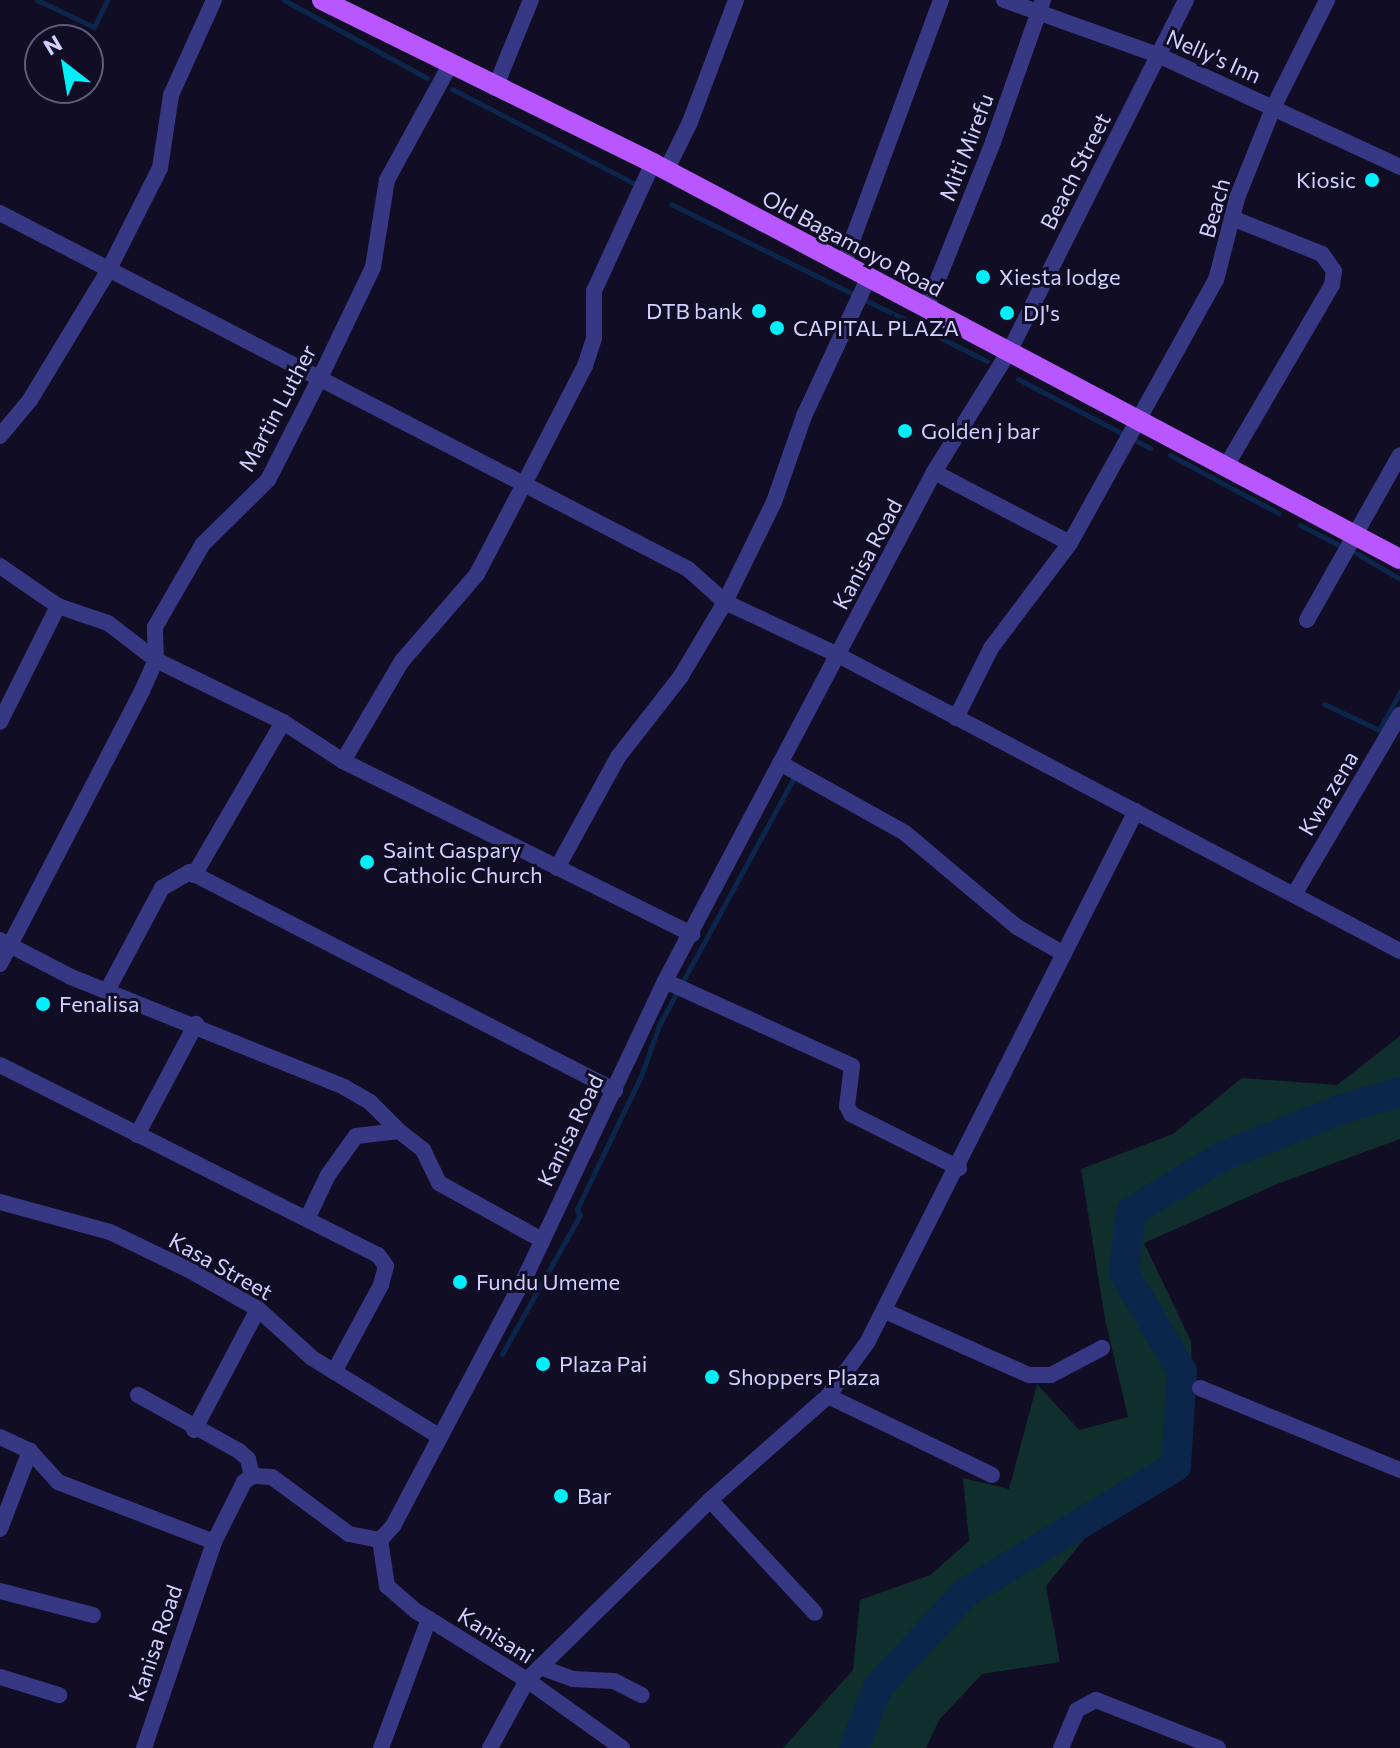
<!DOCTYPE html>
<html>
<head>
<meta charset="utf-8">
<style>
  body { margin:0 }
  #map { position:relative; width:1400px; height:1748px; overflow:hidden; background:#100d24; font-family:Commissioner,sans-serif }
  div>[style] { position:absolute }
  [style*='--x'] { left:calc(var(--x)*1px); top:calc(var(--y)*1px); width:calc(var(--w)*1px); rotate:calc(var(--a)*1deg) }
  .green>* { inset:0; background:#102e2b }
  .stream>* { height:5px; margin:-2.5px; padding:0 2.5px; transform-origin:2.5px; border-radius:2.5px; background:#0b264a }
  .river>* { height:30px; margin:-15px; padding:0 15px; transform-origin:15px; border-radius:15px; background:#0b264a }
  .street>* { height:16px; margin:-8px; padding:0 8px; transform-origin:8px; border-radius:8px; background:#373884 }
  .primary>* { height:20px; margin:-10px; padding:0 10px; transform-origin:10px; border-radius:10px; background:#b857ff }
  .dots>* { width:22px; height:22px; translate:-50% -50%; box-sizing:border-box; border:4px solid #100d24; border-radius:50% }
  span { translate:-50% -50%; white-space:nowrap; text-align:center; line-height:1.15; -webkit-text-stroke:6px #100d24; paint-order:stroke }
  .street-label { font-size:22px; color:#d3d0ff }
  .poi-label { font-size:22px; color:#d3d0ff }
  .right { translate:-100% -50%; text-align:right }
  .left { translate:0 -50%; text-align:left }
  .north { position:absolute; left:24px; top:24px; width:80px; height:80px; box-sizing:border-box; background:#100d24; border:2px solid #5e5b7c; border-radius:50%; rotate:329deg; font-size:22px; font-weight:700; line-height:32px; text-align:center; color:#d3d0ff }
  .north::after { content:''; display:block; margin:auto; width:28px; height:36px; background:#00effb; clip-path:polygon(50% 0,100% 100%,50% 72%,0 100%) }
</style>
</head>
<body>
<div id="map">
  <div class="green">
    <div style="clip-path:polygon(1400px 1036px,1400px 1139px,1277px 1184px,1144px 1243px,1191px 1341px,1194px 1410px,1184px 1464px,1109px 1509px,1046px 1586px,1060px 1662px,982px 1674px,939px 1720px,926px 1748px,783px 1748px,853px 1670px,860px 1600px,930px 1575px,969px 1541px,963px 1478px,1009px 1489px,1037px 1384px,1079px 1430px,1128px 1417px,1105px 1319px,1081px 1169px,1173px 1134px,1242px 1078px,1337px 1085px)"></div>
  </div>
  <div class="stream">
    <div style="--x:37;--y:0;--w:63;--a:25.3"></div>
    <div style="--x:94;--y:27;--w:30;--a:-64"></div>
    <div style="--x:284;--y:0;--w:163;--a:28.6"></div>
    <div style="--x:452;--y:89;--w:211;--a:27.4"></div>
    <div style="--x:671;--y:204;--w:262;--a:26.3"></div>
    <div style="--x:925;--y:330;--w:69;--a:26.6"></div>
    <div style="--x:1018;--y:379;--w:149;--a:27.6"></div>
    <div style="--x:1170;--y:455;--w:123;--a:28.2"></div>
    <div style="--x:1300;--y:525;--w:42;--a:27.2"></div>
    <div style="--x:1356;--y:553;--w:51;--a:30.6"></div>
    <div style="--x:1324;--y:704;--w:61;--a:25.3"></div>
    <div style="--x:1379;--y:730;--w:43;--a:-61.1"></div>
    <div style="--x:502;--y:1354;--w:159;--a:-60.7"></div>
    <div style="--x:580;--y:1215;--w:7;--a:-117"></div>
    <div style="--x:577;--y:1209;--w:148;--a:-64.3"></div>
    <div style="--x:641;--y:1076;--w:54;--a:-70.6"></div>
    <div style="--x:659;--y:1025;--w:286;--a:-61.4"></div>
  </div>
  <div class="river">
    <div style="--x:854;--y:1748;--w:66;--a:-68.5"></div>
    <div style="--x:878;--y:1687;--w:128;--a:-47.2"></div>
    <div style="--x:965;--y:1593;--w:246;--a:-31"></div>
    <div style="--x:1176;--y:1466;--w:95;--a:-86.4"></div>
    <div style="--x:1182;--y:1371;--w:114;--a:-120.6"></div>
    <div style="--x:1124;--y:1273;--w:61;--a:-83.5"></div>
    <div style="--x:1131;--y:1212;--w:108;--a:-31.3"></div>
    <div style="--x:1223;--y:1156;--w:131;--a:-21.5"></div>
    <div style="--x:1345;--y:1108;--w:57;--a:-16.2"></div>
  </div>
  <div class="street">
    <div style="--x:1004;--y:0;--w:164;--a:19.7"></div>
    <div style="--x:1158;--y:55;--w:267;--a:24.8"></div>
    <div style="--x:495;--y:88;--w:95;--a:-67.8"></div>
    <div style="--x:666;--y:171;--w:55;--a:-63.9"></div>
    <div style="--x:690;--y:122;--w:130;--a:-69.3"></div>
    <div style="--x:0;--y:213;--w:775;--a:27.36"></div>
    <div style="--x:688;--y:569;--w:50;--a:41.7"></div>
    <div style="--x:725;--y:602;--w:125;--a:25.1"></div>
    <div style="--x:838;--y:655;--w:635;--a:27.78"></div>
    <div style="--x:843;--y:265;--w:283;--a:-69.7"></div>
    <div style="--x:926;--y:309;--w:180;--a:-68.1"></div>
    <div style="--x:993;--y:142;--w:151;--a:-70.6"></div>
    <div style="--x:0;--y:436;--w:47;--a:-50.2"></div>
    <div style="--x:30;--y:400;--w:151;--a:-58.8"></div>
    <div style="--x:108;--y:271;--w:115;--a:-63.2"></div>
    <div style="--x:160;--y:168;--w:74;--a:-81.4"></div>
    <div style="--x:171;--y:95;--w:104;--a:-65.6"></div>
    <div style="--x:1225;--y:468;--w:212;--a:-59.7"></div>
    <div style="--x:1332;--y:285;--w:14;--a:-82"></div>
    <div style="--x:1334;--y:271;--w:21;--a:-125"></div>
    <div style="--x:1322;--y:254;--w:97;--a:-158.2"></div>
    <div style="--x:934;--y:472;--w:153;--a:27.6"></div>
    <div style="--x:0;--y:566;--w:70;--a:34.6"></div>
    <div style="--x:58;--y:606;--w:53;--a:18.8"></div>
    <div style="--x:108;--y:623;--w:61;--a:37.6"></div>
    <div style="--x:156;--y:660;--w:141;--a:26"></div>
    <div style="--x:283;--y:722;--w:72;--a:33"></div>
    <div style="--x:343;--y:761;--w:390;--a:26.4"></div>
    <div style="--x:1307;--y:620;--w:189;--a:-60.6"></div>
    <div style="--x:956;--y:718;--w:78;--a:-63.4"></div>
    <div style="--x:991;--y:648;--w:131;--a:-53"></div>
    <div style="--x:1070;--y:543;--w:301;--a:-61"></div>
    <div style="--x:1216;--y:280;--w:85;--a:-75.6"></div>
    <div style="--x:1237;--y:198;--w:99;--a:-68.1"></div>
    <div style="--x:1274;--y:106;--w:119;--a:-63.4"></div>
    <div style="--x:0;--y:722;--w:130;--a:-63.4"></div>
    <div style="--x:343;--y:761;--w:116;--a:-59.5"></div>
    <div style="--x:402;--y:661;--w:115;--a:-49.2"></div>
    <div style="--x:477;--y:574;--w:102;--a:-62.4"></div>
    <div style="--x:524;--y:484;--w:133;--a:-62.7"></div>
    <div style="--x:585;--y:366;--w:28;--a:-72"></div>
    <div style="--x:594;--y:339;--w:48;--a:-90"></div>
    <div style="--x:594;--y:291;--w:141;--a:-65.3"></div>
    <div style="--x:780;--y:763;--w:143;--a:29.2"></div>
    <div style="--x:905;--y:833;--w:146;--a:40"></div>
    <div style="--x:1017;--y:927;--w:54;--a:29.9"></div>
    <div style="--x:557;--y:868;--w:127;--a:-61.2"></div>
    <div style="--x:618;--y:757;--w:103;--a:-52.1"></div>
    <div style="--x:681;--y:676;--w:86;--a:-59.3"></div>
    <div style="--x:725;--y:602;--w:111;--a:-63.9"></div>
    <div style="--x:774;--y:502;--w:91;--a:-70.8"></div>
    <div style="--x:804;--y:416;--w:151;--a:-65"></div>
    <div style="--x:194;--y:875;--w:177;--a:-59.8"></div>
    <div style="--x:1295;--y:893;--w:207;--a:-59.5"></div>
    <div style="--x:0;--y:940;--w:80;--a:27.5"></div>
    <div style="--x:71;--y:977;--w:294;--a:21.9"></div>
    <div style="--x:344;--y:1087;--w:30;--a:30"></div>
    <div style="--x:370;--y:1102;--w:41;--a:45"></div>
    <div style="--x:0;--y:964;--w:308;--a:-62.5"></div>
    <div style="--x:142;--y:691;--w:34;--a:-66"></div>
    <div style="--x:156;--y:660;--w:33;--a:-92"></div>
    <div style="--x:155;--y:627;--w:96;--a:-60"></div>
    <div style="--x:203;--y:544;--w:91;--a:-44.6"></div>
    <div style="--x:268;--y:480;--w:110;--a:-63"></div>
    <div style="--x:318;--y:382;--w:127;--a:-64.4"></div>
    <div style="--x:373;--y:267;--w:88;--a:-80.9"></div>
    <div style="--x:387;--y:180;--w:131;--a:-61.3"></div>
    <div style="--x:665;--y:981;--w:205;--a:24.4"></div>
    <div style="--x:852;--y:1066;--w:40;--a:97.1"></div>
    <div style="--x:847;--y:1106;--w:9;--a:63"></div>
    <div style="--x:851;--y:1114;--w:121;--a:26.6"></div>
    <div style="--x:107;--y:991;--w:117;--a:-61.9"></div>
    <div style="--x:162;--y:888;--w:32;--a:-30"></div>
    <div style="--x:190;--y:872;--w:478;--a:27.2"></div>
    <div style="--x:0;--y:1065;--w:423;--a:26.7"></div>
    <div style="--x:378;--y:1255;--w:14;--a:54"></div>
    <div style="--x:386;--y:1266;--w:20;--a:105"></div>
    <div style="--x:381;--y:1285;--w:99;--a:118.4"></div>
    <div style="--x:137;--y:1135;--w:126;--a:-62"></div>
    <div style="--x:0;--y:1202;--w:114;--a:15.3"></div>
    <div style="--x:110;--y:1232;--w:90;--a:25.7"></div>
    <div style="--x:191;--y:1271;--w:77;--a:29.6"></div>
    <div style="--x:258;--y:1309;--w:73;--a:42.2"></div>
    <div style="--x:312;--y:1358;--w:149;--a:31.6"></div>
    <div style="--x:307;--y:1219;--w:49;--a:-64.5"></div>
    <div style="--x:328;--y:1175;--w:48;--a:-54.3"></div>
    <div style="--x:356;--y:1136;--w:43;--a:-6.6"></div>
    <div style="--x:399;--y:1131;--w:31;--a:38"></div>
    <div style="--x:423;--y:1150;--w:37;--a:64"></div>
    <div style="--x:439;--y:1183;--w:115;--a:29"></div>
    <div style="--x:885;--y:1311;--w:158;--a:24"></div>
    <div style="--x:1029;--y:1375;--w:22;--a:0"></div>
    <div style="--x:1051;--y:1375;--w:58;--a:-27.9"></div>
    <div style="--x:1200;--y:1388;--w:216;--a:22.3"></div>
    <div style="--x:138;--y:1395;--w:115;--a:29"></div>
    <div style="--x:239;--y:1451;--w:12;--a:42"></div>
    <div style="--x:248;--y:1459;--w:17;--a:77"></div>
    <div style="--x:828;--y:1396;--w:182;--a:25.7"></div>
    <div style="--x:194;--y:1430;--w:137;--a:-62.1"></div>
    <div style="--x:0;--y:1437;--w:33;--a:25"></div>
    <div style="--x:30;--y:1451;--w:42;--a:47.9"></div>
    <div style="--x:58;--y:1482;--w:167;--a:21"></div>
    <div style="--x:710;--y:1500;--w:154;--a:47.1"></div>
    <div style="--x:0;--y:1529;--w:84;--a:-69"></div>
    <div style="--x:380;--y:1540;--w:47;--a:81.3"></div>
    <div style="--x:387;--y:1586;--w:38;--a:41"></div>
    <div style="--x:416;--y:1611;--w:131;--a:31.9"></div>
    <div style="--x:527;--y:1680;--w:117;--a:35.6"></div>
    <div style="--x:0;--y:1591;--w:96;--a:14.5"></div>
    <div style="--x:540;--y:1667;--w:35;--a:20"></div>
    <div style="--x:573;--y:1679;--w:41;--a:2.8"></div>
    <div style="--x:614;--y:1681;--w:31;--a:27"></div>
    <div style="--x:0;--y:1677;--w:62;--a:17"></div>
    <div style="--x:144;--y:1748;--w:218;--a:-71.2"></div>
    <div style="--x:214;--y:1542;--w:67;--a:-63.4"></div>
    <div style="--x:244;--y:1482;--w:10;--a:-37"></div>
    <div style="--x:252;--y:1476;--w:20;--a:3"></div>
    <div style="--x:272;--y:1477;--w:96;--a:36.5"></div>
    <div style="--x:349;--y:1534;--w:32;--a:11"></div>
    <div style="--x:380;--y:1540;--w:19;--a:-47"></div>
    <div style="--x:393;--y:1526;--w:289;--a:-62.1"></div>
    <div style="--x:528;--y:1271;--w:321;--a:-64.7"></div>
    <div style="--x:665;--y:981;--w:576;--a:-62.14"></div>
    <div style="--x:934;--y:472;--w:144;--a:-58.1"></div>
    <div style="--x:1010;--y:350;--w:392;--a:-63.3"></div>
    <div style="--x:381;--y:1748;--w:138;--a:-69.6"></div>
    <div style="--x:490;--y:1748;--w:77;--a:-61.4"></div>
    <div style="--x:527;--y:1680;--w:257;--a:-44.5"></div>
    <div style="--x:710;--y:1500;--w:157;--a:-41.4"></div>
    <div style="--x:828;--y:1396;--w:66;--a:-53.7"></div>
    <div style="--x:867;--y:1343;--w:596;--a:-63.18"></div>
    <div style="--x:1061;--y:1748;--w:41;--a:-67.2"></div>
    <div style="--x:1077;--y:1710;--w:21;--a:-28"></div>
    <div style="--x:1096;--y:1700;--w:131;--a:21.5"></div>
  </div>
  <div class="primary">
    <div style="--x:322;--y:0;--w:369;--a:26.2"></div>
    <div style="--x:653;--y:163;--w:845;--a:27.93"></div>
  </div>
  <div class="dots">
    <div style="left:1372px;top:180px;background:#00effb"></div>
    <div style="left:983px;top:277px;background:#00effb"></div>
    <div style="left:759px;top:311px;background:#00effb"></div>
    <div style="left:1007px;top:313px;background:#00effb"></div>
    <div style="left:777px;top:328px;background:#00effb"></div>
    <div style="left:905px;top:431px;background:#00effb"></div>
    <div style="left:367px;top:862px;background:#00effb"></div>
    <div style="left:43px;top:1004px;background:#00effb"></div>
    <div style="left:460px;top:1282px;background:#00effb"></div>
    <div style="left:543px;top:1364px;background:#00effb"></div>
    <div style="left:712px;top:1377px;background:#00effb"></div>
    <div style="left:561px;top:1496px;background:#00effb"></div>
  </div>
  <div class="street-label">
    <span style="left:1214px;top:56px;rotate:24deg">Nelly's Inn</span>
    <span style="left:966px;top:147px;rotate:-69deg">Miti Mirefu</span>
    <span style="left:1075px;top:171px;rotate:-63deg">Beach Street</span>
    <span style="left:1214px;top:208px;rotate:-74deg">Beach</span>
    <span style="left:853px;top:243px;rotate:28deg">Old Bagamoyo Road</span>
    <span style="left:277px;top:408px;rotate:-62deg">Martin Luther</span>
    <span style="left:867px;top:554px;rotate:-62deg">Kanisa Road</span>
    <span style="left:1328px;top:793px;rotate:-59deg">Kwa zena</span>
    <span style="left:570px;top:1130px;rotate:-64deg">Kanisa Road</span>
    <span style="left:221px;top:1266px;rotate:29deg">Kasa Street</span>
    <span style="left:496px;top:1635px;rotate:32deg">Kanisani</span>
    <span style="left:155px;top:1643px;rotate:-71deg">Kanisa Road</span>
  </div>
  <div class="poi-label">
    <span class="right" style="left:1356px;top:180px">Kiosic</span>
    <span class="left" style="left:999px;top:277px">Xiesta lodge</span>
    <span class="right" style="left:743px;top:311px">DTB bank</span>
    <span class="left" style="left:1023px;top:313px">DJ's</span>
    <span class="left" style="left:793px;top:328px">CAPITAL PLAZA</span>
    <span class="left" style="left:921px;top:431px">Golden j bar</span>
    <span class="left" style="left:383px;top:862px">Saint Gaspary<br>Catholic Church</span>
    <span class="left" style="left:59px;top:1004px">Fenalisa</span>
    <span class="left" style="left:476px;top:1282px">Fundu Umeme</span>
    <span class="left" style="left:559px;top:1364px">Plaza Pai</span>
    <span class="left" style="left:728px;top:1377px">Shoppers Plaza</span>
    <span class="left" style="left:577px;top:1496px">Bar</span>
  </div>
  <div class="north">N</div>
</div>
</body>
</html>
